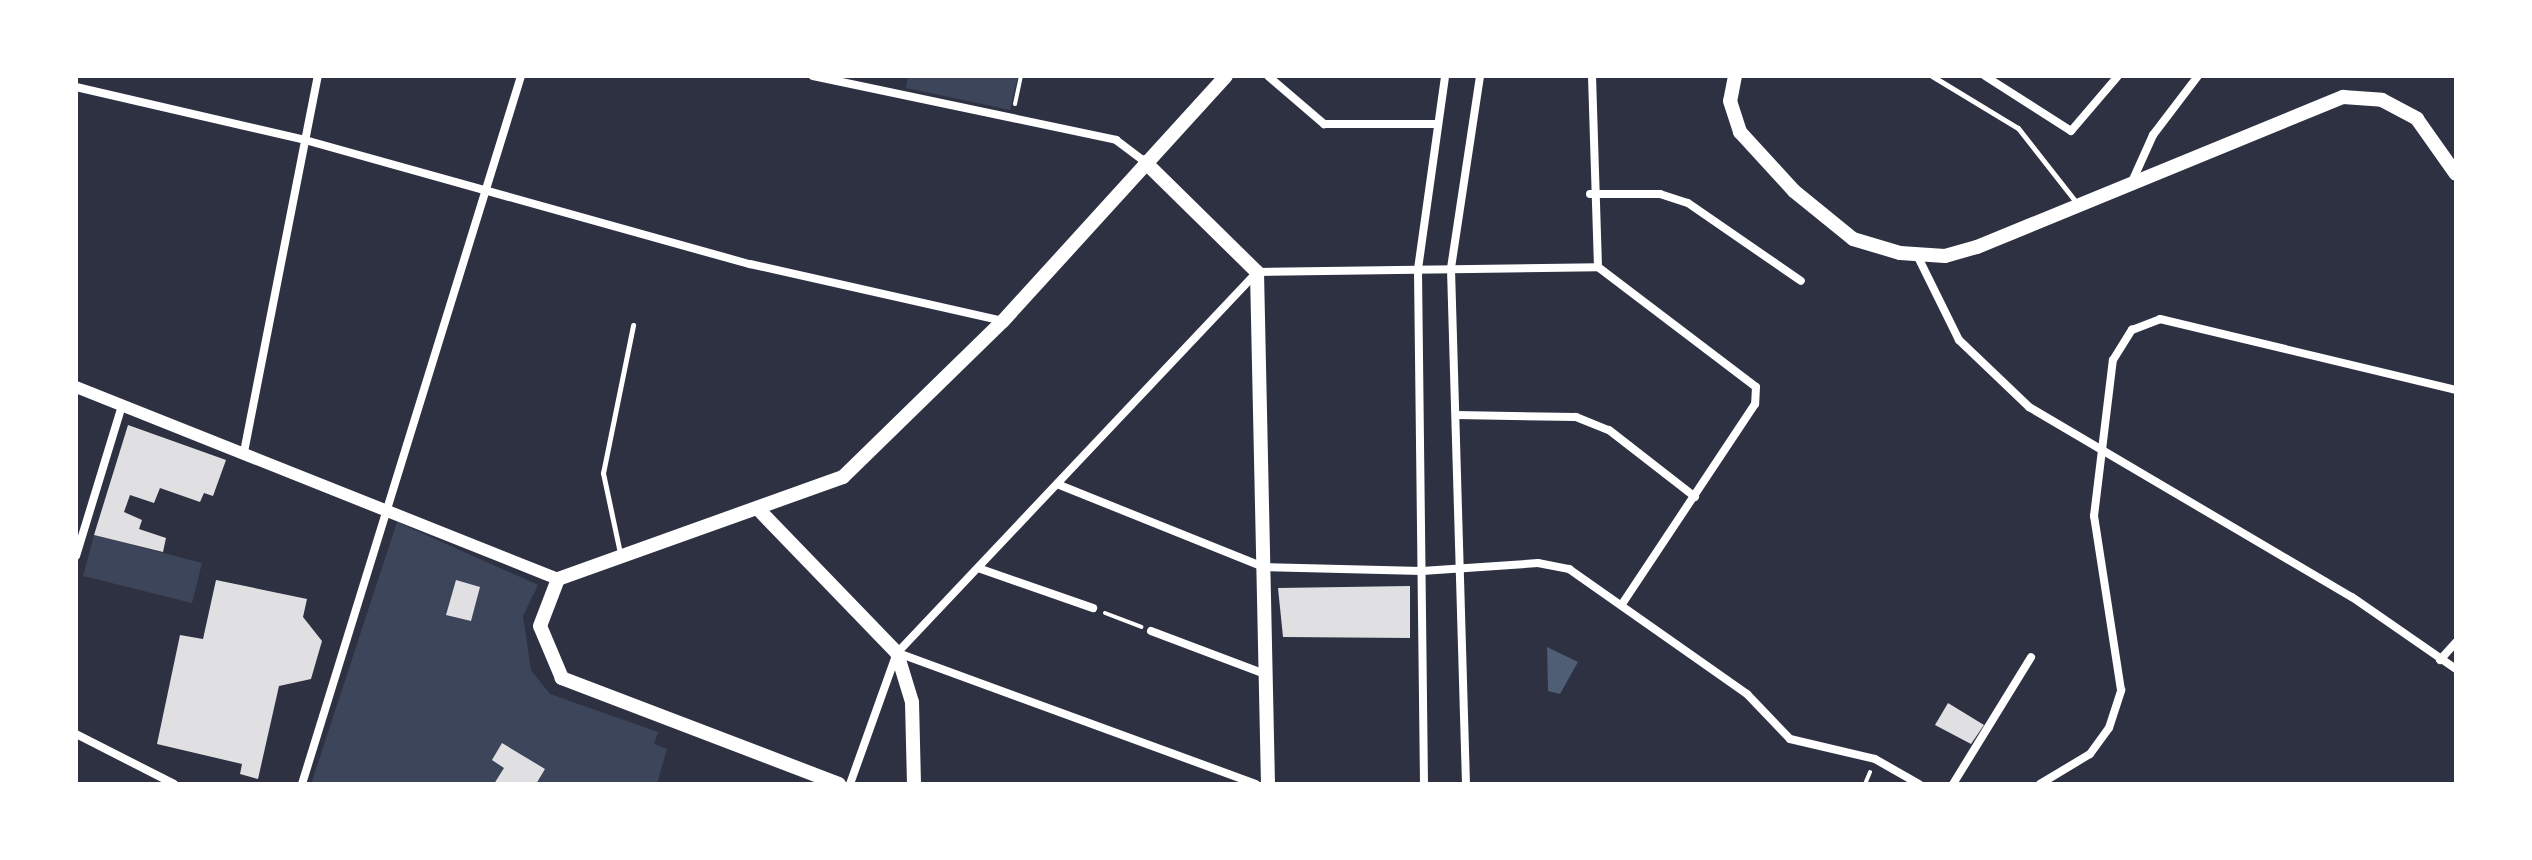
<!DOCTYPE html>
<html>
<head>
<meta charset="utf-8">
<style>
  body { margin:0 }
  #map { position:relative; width:2532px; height:860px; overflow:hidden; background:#2d3142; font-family:Raleway,sans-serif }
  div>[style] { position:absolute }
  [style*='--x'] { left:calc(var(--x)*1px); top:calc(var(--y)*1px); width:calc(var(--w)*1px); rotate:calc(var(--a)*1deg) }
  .green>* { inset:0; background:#3c4559 }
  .water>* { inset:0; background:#4f5d75 }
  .building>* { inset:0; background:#e0e0e3 }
  .path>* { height:4px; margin:-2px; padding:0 2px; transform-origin:2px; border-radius:2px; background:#fff }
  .service>* { height:5px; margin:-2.5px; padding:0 2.5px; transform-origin:2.5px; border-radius:2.5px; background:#fff }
  .minor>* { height:8px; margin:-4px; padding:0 4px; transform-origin:4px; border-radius:4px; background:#fff }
  .tertiary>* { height:12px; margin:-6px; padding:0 6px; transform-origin:6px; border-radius:6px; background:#fff }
  .secondary>* { height:14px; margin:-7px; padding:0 7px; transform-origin:7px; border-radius:7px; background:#fff }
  span { translate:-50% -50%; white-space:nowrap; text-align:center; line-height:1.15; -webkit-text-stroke:6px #fff; paint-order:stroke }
  .frame { position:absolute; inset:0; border:78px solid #fff; pointer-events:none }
</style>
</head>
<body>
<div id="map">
  <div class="green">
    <div style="clip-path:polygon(908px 76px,1018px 76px,1010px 110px,906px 88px)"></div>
    <div style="clip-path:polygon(397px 522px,538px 585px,523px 616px,531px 670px,550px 694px,658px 732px,654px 744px,667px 749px,657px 784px,311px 784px)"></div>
    <div style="clip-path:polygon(94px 535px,202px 563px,192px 603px,83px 576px)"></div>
  </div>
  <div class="water">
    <div style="clip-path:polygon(1547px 647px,1578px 662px,1560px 694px,1548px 691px)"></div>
  </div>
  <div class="building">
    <div style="clip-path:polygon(128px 425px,226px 460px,213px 496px,204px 493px,200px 502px,160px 488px,154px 503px,130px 495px,124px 512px,142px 520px,139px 529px,166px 538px,163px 552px,94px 535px)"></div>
    <div style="clip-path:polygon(216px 580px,307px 599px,303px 617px,322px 641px,311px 679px,279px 686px,258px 779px,240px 774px,242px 764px,157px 744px,180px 635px,203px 639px)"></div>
    <div style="clip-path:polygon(456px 580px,480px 587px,471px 621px,446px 615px)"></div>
    <div style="clip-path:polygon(1410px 586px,1410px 638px,1283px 637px,1278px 588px)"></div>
    <div style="clip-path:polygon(1948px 703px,1984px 725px,1971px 744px,1935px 725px)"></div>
    <div style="clip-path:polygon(502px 743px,545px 769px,536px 784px,494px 784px,504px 768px,492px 760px)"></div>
  </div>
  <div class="path">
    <div style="--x:1015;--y:104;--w:29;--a:-78"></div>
    <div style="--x:1105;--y:613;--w:39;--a:21"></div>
    <div style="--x:1865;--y:784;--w:13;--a:-67"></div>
  </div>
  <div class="service">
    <div style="--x:1932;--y:76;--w:100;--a:31.2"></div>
    <div style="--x:2018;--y:128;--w:94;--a:51.9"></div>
    <div style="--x:620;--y:553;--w:82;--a:-102"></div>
    <div style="--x:603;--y:473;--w:151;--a:-78.5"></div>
  </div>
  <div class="minor">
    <div style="--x:813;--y:76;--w:310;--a:11.9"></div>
    <div style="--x:1116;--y:140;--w:36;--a:37"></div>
    <div style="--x:1268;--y:76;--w:74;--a:40.6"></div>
    <div style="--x:1324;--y:124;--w:114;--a:0"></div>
    <div style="--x:1592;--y:76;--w:191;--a:88.2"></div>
    <div style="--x:1598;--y:267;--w:198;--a:37.2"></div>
    <div style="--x:1756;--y:387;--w:17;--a:93"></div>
    <div style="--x:1755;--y:404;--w:240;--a:123.6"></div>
    <div style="--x:1985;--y:76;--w:102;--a:32.6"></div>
    <div style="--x:2071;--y:131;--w:72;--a:-49.5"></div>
    <div style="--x:76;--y:87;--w:235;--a:13"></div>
    <div style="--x:305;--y:140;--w:462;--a:15.6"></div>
    <div style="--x:750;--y:264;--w:259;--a:12.7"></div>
    <div style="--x:2131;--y:184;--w:54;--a:-65.8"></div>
    <div style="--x:2153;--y:135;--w:74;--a:-52.7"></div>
    <div style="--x:1590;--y:194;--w:70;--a:0"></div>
    <div style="--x:1660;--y:194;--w:29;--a:18"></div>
    <div style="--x:1688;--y:203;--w:137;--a:34.6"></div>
    <div style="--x:1917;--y:255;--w:95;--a:63.7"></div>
    <div style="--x:1959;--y:340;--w:97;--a:43.7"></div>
    <div style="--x:2029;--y:407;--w:375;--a:30.5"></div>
    <div style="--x:2352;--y:597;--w:126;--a:34.7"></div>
    <div style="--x:1456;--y:415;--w:120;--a:1"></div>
    <div style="--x:1576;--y:417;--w:35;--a:22"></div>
    <div style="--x:1609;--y:430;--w:109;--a:37.9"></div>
    <div style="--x:244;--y:452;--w:383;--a:-78.9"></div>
    <div style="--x:1057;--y:484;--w:222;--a:21.9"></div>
    <div style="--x:1263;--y:567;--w:159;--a:1.4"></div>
    <div style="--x:1422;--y:571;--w:116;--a:-3.9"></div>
    <div style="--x:1538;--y:563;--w:32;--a:11"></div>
    <div style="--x:1569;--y:569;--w:218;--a:35.1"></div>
    <div style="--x:1747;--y:694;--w:62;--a:46.3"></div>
    <div style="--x:1790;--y:739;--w:87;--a:13.2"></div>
    <div style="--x:1875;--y:759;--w:51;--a:29.6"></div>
    <div style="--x:76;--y:556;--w:157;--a:-73"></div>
    <div style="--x:978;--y:568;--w:122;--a:19.2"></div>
    <div style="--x:1151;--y:631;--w:119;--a:20.7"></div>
    <div style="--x:898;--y:653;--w:381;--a:20.1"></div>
    <div style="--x:2440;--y:660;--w:24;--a:-48"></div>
    <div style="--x:76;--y:734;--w:110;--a:27"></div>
    <div style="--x:302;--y:784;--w:741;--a:-72.81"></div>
    <div style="--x:850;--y:784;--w:139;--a:-70.3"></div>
    <div style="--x:897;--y:653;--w:524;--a:-46.62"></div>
    <div style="--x:1257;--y:272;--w:341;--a:-0.8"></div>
    <div style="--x:1424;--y:784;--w:515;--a:-90.67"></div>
    <div style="--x:1418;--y:269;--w:195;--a:-82"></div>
    <div style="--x:1466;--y:784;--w:516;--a:-91.67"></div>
    <div style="--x:1451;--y:268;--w:194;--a:-81.4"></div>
    <div style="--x:1953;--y:784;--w:149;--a:-58.4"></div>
    <div style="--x:2040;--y:784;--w:58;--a:-31"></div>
    <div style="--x:2090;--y:754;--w:32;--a:-54"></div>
    <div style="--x:2109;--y:728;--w:40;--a:-72"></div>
    <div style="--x:2121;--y:690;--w:176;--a:-98.8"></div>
    <div style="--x:2094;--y:516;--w:157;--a:-83.1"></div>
    <div style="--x:2113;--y:360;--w:36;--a:-58"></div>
    <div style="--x:2132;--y:330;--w:30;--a:-21"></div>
    <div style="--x:2160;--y:319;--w:304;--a:13.5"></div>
  </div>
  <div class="tertiary">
    <div style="--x:76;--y:387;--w:519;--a:21.72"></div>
  </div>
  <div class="secondary">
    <div style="--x:1735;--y:76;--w:25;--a:101"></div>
    <div style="--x:1730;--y:101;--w:33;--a:72"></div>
    <div style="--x:1740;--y:132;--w:80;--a:47.5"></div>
    <div style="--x:1794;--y:191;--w:76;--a:39.1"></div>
    <div style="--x:1853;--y:239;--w:49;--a:16.6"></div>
    <div style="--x:1900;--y:253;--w:45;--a:3.8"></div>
    <div style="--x:1945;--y:256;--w:33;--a:-16"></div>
    <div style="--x:1977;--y:247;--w:396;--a:-22.3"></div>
    <div style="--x:2343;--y:97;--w:39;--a:4"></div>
    <div style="--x:2382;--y:100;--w:40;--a:28"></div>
    <div style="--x:2417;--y:119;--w:67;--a:54.7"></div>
    <div style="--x:1145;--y:162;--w:157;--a:44.5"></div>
    <div style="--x:1257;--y:272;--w:512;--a:88.77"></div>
    <div style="--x:759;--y:510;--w:199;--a:46"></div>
    <div style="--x:897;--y:653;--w:51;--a:73"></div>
    <div style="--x:912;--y:702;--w:82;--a:88.6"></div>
    <div style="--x:839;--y:784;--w:297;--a:-159.1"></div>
    <div style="--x:562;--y:678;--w:56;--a:-112.9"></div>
    <div style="--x:540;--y:626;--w:50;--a:-69"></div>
    <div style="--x:558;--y:579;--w:303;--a:-19.7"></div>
    <div style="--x:843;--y:477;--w:223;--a:-44.3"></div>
    <div style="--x:1003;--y:321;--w:331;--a:-47.7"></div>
  </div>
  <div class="frame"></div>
</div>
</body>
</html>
